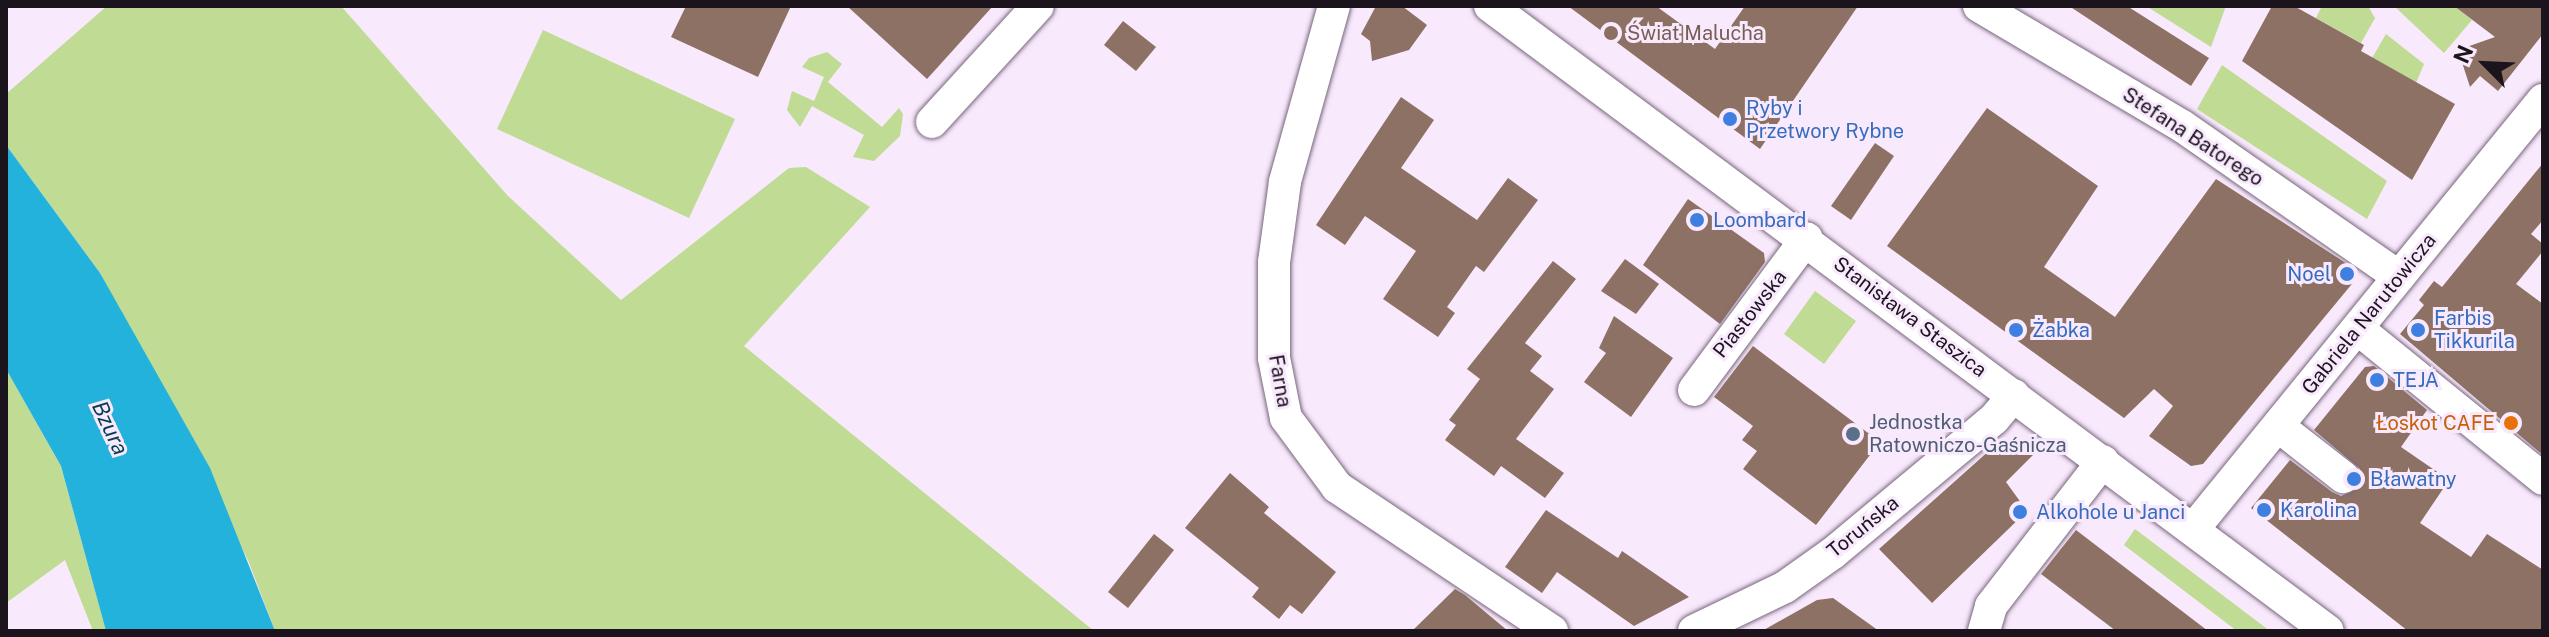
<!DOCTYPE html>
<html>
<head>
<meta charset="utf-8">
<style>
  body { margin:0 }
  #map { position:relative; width:2549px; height:637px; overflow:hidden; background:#f9e9fd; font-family:"Public Sans",sans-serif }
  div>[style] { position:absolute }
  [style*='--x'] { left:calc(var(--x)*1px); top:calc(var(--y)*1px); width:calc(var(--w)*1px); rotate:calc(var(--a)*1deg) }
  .green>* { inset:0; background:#bfdb94 }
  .water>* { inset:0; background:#23b2db }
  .building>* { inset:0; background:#8d7164 }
  .roads { filter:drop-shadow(0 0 2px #78667c) drop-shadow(0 0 2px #78667c) }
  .minor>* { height:32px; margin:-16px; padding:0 16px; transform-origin:16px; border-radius:16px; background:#fff }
  .dots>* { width:22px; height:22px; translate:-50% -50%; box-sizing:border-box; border:4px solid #f9e9fd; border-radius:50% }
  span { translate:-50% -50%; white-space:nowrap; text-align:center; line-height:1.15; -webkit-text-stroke:6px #f9e9fd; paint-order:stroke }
  .education-label { font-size:20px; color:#785e54 }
  .left { translate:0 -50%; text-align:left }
  .shop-label { font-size:20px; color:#366cbe }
  .right { translate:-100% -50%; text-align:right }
  .street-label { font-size:20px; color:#1b141d }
  .service-label { font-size:20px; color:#4e5e75 }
  .food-label { font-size:20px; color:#c56008 }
  .water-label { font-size:22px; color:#023e4f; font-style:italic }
  .frame { position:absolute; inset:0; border:8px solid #1b141d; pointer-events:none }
  .north { position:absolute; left:2445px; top:24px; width:80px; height:80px; -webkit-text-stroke:6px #f9e9fd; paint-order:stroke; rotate:294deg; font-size:22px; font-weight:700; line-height:32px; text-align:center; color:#1b141d }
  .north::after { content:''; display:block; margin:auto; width:28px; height:36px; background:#1b141d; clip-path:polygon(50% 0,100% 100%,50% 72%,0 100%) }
</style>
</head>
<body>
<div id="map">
  <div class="green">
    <div style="clip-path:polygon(107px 6px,341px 6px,508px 196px,621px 300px,789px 168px,806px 167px,870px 207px,744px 346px,1094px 631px,275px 631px,248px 560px,100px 273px,6px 145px,6px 94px)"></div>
    <div style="clip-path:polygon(2146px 6px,2226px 6px,2211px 47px)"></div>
    <div style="clip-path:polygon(2322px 6px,2368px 6px,2375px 18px,2361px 43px,2316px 18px)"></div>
    <div style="clip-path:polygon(2394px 6px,2454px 6px,2472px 20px,2444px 53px)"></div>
    <div style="clip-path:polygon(543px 30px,735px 119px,689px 218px,497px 129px)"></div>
    <div style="clip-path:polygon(2386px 34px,2424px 64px,2416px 83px,2372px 58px)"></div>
    <div style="clip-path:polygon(827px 52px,842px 64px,828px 82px,882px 127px,899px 108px,903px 114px,900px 136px,874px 161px,853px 157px,864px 135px,812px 106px,800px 127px,787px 110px,792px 91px,814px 101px,824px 77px,802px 67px,809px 58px)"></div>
    <div style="clip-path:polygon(2222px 65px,2387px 181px,2367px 219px,2197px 109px)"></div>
    <div style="clip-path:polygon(1815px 291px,1856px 321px,1824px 364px,1784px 334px)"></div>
    <div style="clip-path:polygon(6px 369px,61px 466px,106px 631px,93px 631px,65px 560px,6px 603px)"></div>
    <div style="clip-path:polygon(2135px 529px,2270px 631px,2237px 631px,2124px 545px)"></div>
  </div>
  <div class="water">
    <div style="clip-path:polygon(6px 145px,100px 273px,210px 468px,275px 631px,106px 631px,61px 466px,6px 369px)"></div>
  </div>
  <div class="building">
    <div style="clip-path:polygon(686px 6px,791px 6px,758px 77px,671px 37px)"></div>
    <div style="clip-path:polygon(847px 6px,993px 6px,927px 79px)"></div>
    <div style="clip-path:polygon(1376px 6px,1402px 6px,1427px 25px,1409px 50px,1372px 61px,1370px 41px,1361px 34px)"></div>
    <div style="clip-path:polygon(1568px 6px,1656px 6px,1715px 49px,1745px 6px,1858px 6px,1760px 149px)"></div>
    <div style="clip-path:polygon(2069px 6px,2127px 6px,2209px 58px,2191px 86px)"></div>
    <div style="clip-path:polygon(2272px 6px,2294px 6px,2364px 45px,2361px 51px,2455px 104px,2412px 180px,2242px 61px)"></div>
    <div style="clip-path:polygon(2454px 6px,2543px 6px,2543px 34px,2498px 91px,2480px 76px,2470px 87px,2458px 50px,2495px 37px)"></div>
    <div style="clip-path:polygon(1123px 21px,1156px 47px,1136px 71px,1104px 45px)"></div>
    <div style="clip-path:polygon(1401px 97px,1434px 120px,1401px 168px,1477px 220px,1508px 178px,1538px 200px,1484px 272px,1476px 266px,1447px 307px,1455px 313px,1438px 337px,1383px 299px,1416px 251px,1365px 216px,1345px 245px,1316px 225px)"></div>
    <div style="clip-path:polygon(1987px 108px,2098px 186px,2044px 267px,2115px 317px,2216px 179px,2355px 269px,2356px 279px,2203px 464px,2191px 466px,2149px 436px,2173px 406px,2154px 389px,2124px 418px,1887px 246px)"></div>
    <div style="clip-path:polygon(1875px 143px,1894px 156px,1851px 220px,1831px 206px)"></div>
    <div style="clip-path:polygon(2543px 163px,2543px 220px,2531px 234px,2543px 244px,2543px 251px,2516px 284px,2543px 304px,2543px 455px,2400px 334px,2424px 305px,2419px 300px,2434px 281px,2442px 287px)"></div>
    <div style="clip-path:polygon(1688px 199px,1764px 253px,1765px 262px,1720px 324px,1643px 265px)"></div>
    <div style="clip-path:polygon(1625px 259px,1659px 284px,1636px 314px,1601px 291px)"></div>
    <div style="clip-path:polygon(1553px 261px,1576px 279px,1525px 343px,1542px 356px,1530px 371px,1554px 389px,1516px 439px,1564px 473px,1545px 498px,1501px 466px,1494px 476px,1445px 440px,1456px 425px,1449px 420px,1480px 379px,1467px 369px)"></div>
    <div style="clip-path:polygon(1614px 316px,1673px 358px,1631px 417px,1584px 382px,1606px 353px,1599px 348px)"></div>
    <div style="clip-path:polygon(1753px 346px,1880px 442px,1816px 525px,1743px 469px,1757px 451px,1742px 440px,1753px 426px,1714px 397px)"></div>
    <div style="clip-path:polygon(2374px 366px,2427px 410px,2401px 447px,2449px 480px,2420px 523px,2471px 557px,2487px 534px,2543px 570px,2543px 631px,2408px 631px,2251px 508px,2290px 460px,2332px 492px,2341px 496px,2357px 489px,2360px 469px,2314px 430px,2365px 367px)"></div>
    <div style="clip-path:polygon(2016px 439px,2034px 454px,2006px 482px,2027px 511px,1932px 603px,1879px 549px,2000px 441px)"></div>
    <div style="clip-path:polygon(1230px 473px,1269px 507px,1264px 513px,1336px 572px,1302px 614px,1290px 605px,1279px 619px,1252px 597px,1259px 588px,1185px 528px)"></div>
    <div style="clip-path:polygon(1546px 510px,1618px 558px,1622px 551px,1689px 597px,1634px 626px,1557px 572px,1542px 593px,1505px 567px)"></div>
    <div style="clip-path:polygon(2076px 530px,2208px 631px,2116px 631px,2041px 574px)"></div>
    <div style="clip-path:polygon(1154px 534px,1174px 550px,1128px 608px,1108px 592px)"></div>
    <div style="clip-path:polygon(1455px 589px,1465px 595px,1508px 631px,1412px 631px)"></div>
    <div style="clip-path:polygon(1833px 598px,1879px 631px,1762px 631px,1817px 600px)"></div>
  </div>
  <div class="roads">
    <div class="minor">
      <div style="--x:1334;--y:6;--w:183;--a:105.6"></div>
      <div style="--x:1285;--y:182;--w:81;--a:97.8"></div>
      <div style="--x:1274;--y:262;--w:96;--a:90"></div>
      <div style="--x:1274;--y:358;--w:61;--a:78.7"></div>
      <div style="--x:1286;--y:418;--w:86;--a:53.5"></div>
      <div style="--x:1337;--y:487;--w:259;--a:33.8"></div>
      <div style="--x:1490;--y:6;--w:1045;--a:36.72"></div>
      <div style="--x:1979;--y:6;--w:236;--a:30.6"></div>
      <div style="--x:2182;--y:126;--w:264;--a:34.8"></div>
      <div style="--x:932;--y:122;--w:157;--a:-47.6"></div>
      <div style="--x:2358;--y:329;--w:238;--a:39"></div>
      <div style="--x:1694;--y:390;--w:189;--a:-53.4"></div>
      <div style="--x:2278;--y:426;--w:83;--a:38.1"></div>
      <div style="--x:2195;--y:527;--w:551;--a:-50.82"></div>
      <div style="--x:1694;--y:631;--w:101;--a:-25.8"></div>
      <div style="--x:1785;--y:587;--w:59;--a:-35.3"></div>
      <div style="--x:1833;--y:553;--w:209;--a:-39.8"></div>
      <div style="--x:1994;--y:419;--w:31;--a:-50"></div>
      <div style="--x:1984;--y:631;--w:26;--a:-74"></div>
      <div style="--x:1991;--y:606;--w:183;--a:-52.3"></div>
    </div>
  </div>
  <div class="dots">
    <div style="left:1611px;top:33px;background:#8d6e63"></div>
    <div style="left:1730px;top:119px;background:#3f7fe0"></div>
    <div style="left:1697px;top:220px;background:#3f7fe0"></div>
    <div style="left:2347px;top:274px;background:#3f7fe0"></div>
    <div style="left:2016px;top:330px;background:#3f7fe0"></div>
    <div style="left:2418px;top:330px;background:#3f7fe0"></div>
    <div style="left:2377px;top:380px;background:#3f7fe0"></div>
    <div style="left:2511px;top:423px;background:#e8710a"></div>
    <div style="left:1853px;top:434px;background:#5c6f8a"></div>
    <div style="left:2354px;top:479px;background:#3f7fe0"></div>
    <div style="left:2264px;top:510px;background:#3f7fe0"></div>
    <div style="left:2020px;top:512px;background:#3f7fe0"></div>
  </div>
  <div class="education-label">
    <span class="left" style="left:1627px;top:33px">Świat Malucha</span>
  </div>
  <div class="shop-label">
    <span class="left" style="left:1746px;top:120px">Ryby i<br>Przetwory Rybne</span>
    <span class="left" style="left:1713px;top:220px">Loombard</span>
    <span class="right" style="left:2331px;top:274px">Noel</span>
    <span class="left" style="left:2434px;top:330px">Farbis<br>Tikkurila</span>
    <span class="left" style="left:2032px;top:330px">Żabka</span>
    <span class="left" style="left:2393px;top:380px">TEJA</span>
    <span class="left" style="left:2370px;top:479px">Bławatny</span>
    <span class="left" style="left:2280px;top:510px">Karolina</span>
    <span class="left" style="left:2036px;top:512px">Alkohole u Janci</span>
  </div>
  <div class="street-label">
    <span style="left:2193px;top:137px;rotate:33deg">Stefana Batorego</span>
    <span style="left:1750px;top:314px;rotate:-52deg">Piastowska</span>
    <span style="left:2369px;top:314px;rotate:-51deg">Gabriela Narutowicza</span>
    <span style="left:1910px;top:317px;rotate:37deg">Stanisława Staszica</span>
    <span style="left:1280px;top:381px;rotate:80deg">Farna</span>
    <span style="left:1863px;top:527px;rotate:-39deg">Toruńska</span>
  </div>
  <div class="service-label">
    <span class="left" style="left:1869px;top:434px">Jednostka<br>Ratowniczo-Gaśnicza</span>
  </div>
  <div class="food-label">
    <span class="right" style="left:2495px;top:423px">Łoskot CAFE</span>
  </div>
  <div class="water-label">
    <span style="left:110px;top:428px;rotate:65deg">Bzura</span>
  </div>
  <div class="frame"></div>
  <div class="north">N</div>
</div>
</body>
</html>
